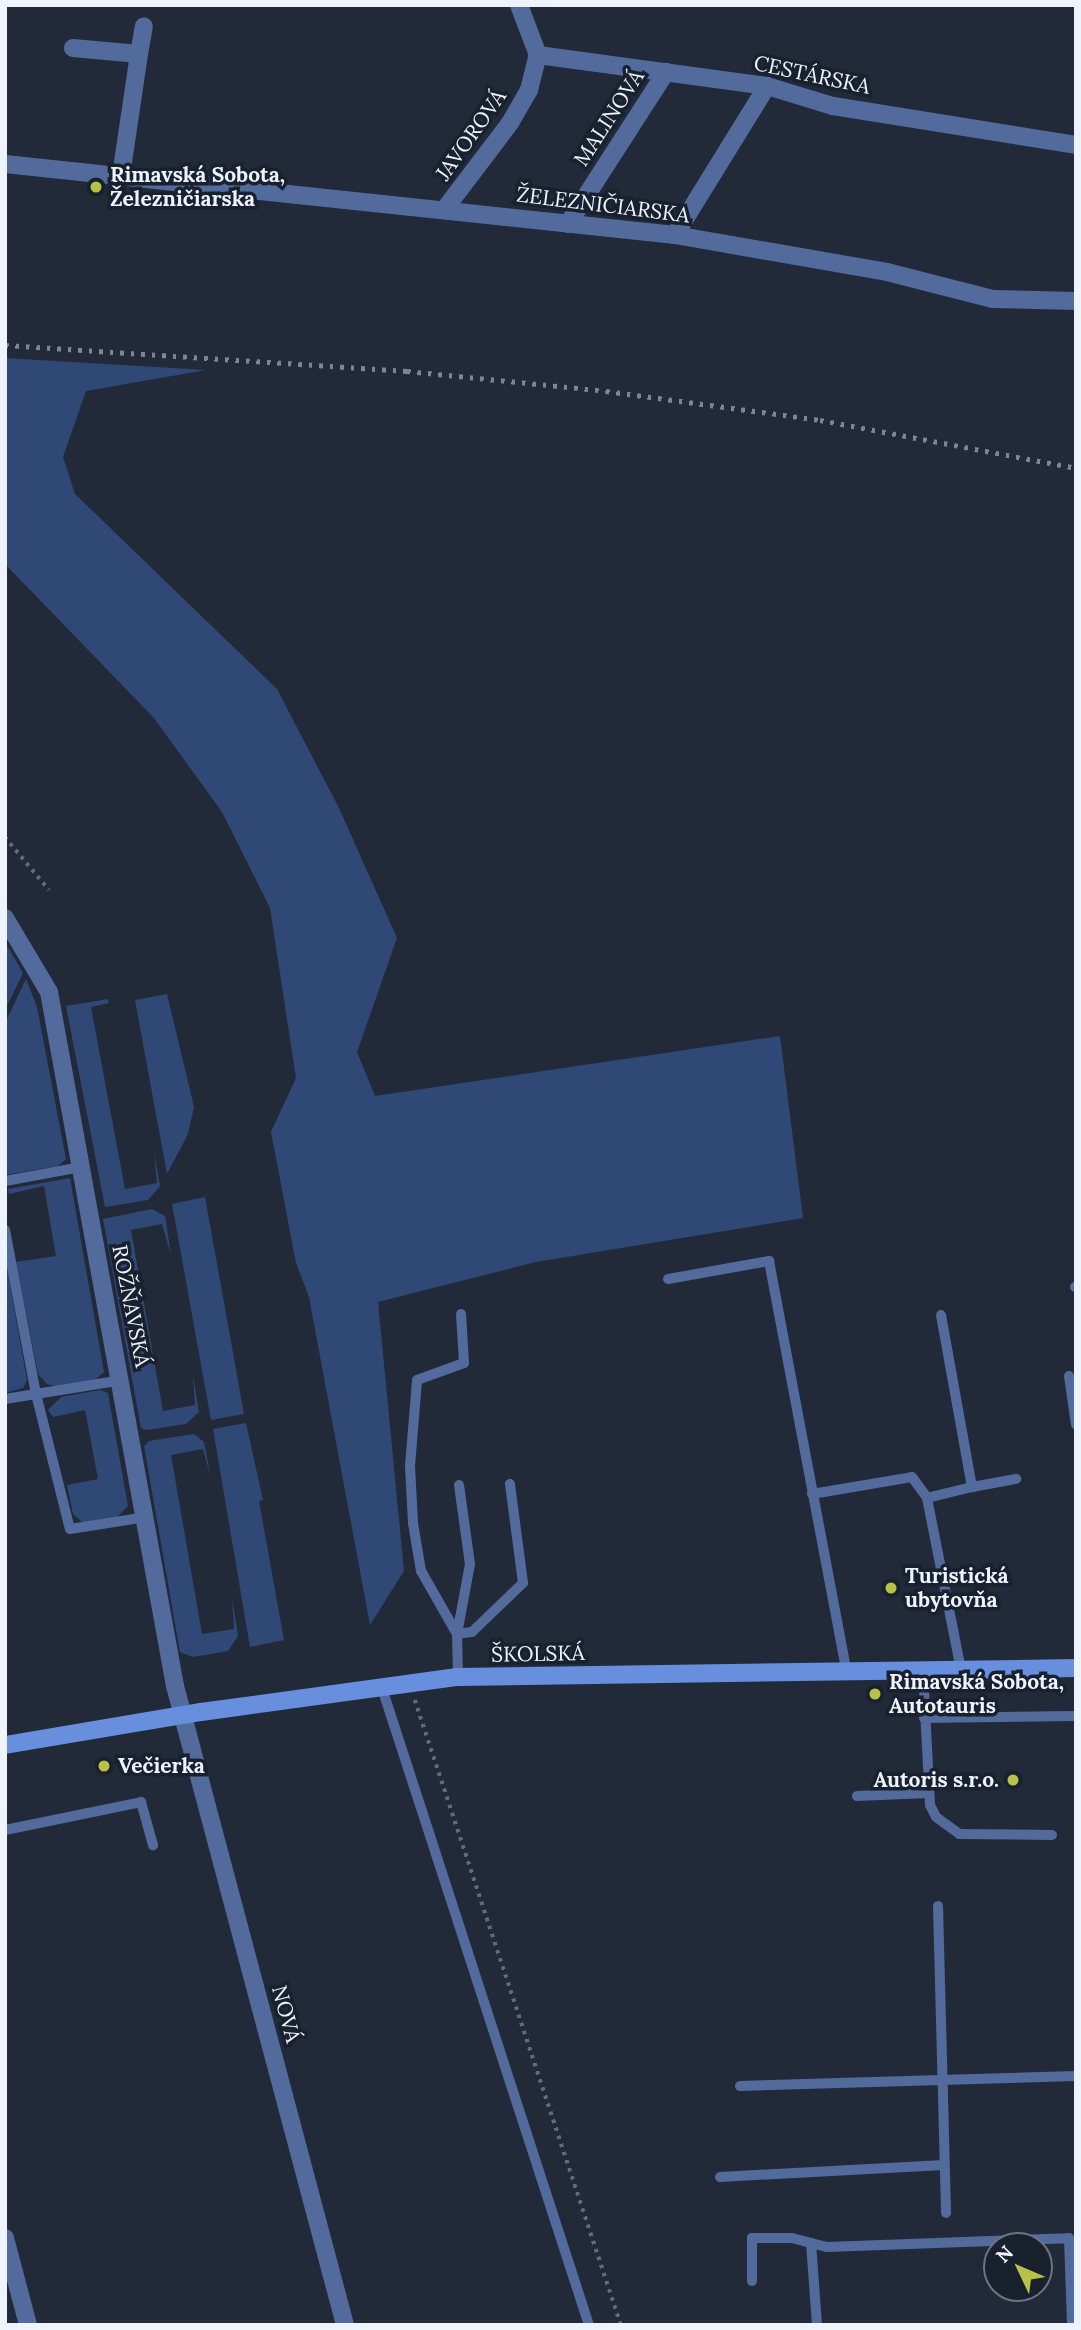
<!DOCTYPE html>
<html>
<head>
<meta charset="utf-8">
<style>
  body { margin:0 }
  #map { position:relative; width:1081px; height:2330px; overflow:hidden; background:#222a3a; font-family:Lora,serif }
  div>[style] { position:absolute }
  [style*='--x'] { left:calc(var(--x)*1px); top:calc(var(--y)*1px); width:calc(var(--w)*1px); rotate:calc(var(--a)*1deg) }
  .green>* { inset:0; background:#304876 }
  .path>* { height:3.5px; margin-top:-1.75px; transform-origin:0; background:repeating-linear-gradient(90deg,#636b79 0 3.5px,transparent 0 8.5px) }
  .service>* { height:10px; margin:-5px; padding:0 5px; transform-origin:5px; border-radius:5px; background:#526b9c }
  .minor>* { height:18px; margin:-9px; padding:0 9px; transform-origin:9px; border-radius:9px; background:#526b9c }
  .secondary>* { height:18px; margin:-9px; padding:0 9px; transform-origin:9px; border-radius:9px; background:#678fdd }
  .rail>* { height:5px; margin-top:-2.5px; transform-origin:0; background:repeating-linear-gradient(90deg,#7e8693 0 3.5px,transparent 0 10.5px) }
  .dots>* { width:19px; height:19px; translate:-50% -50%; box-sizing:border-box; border:4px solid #19212f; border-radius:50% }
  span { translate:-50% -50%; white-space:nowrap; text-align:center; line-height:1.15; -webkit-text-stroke:7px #19212f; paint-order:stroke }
  .street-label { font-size:21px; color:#eef4fe }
  .poi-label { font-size:21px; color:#eef4fe; font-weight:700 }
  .left { translate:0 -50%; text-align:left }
  .right { translate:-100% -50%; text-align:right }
  .frame { position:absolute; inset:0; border:7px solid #eef4fe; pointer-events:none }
  .north { position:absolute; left:983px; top:2232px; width:70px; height:70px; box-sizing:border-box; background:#19212f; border:2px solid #6e7582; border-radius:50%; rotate:314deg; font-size:19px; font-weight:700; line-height:28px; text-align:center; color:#eef4fe }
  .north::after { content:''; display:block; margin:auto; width:24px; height:32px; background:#b9c146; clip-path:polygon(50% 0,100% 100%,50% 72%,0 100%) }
</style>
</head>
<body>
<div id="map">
  <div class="green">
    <div style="clip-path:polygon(5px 358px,206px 370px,86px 391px,63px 457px,75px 494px,277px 689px,339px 808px,397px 938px,357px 1052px,375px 1096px,780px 1036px,803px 1218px,536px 1262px,378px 1302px,404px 1571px,370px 1625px,309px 1297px,296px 1263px,271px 1132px,296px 1078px,270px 908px,222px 812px,154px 718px,5px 564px)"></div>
    <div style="clip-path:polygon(5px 942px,23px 973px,5px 1010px)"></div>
    <div style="clip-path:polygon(26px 979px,37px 1007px,66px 1159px,58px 1166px,5px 1175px,5px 1023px)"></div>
    <div style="clip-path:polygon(167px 994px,194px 1107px,188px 1134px,167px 1174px,135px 1000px)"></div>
    <div style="clip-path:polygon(108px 999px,109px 1003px,91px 1007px,125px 1189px,157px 1183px,154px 1152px,160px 1186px,148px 1200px,105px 1207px,66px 1006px)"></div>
    <div style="clip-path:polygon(70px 1178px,104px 1372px,95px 1380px,59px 1387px,47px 1384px,38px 1374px,16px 1262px,56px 1256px,44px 1186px,9px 1194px,8px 1189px)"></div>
    <div style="clip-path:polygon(205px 1197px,244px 1414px,211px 1420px,172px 1204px)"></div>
    <div style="clip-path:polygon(152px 1209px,165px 1216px,171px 1255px,162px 1224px,131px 1230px,163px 1411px,195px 1405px,193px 1375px,199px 1412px,186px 1424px,146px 1430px,141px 1428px,103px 1219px)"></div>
    <div style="clip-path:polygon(5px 1257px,27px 1380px,23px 1388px,5px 1393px)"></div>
    <div style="clip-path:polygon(100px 1390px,108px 1393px,128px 1506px,117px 1517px,83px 1523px,73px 1514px,67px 1485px,98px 1479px,85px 1410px,53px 1417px,48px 1410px,61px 1397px)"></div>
    <div style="clip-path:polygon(246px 1423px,263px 1500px,259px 1501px,284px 1640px,250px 1647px,213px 1429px)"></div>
    <div style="clip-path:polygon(194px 1434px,204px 1442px,211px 1478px,203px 1449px,171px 1455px,202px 1634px,234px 1629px,232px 1598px,238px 1636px,228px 1651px,193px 1657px,180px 1652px,144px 1446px,149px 1441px)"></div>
  </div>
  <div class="path">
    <div style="--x:5;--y:837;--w:69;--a:50.3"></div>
    <div style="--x:415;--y:1700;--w:658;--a:71.76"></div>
  </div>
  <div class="service">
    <div style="--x:5;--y:1181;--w:77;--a:-10.4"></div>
    <div style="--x:5;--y:1230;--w:167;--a:79.3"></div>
    <div style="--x:36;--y:1394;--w:139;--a:75.9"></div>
    <div style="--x:70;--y:1529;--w:78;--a:-8.9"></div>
    <div style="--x:668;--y:1279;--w:103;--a:-10.1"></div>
    <div style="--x:769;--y:1261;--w:419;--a:79.3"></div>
    <div style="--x:1075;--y:1287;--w:1;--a:0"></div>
    <div style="--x:941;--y:1315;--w:175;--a:79.8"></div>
    <div style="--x:972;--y:1487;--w:46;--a:166.3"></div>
    <div style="--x:927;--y:1498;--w:175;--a:78.8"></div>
    <div style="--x:1069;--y:1376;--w:49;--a:81.9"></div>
    <div style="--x:5;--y:1399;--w:119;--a:-9.2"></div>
    <div style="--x:459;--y:1485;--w:80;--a:82.1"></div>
    <div style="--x:470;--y:1564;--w:71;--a:100.5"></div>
    <div style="--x:457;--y:1634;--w:15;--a:-8"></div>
    <div style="--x:472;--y:1632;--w:71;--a:-43.9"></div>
    <div style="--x:523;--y:1583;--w:100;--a:-97.5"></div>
    <div style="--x:972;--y:1487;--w:45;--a:-10.3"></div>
    <div style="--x:812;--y:1494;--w:101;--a:-9.6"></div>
    <div style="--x:912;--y:1477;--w:26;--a:54"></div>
    <div style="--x:923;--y:1671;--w:134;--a:87"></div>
    <div style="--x:930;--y:1805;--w:13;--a:63"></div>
    <div style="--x:936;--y:1817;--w:29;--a:36"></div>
    <div style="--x:959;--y:1834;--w:93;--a:0.6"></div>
    <div style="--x:458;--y:1677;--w:43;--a:-91.3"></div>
    <div style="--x:457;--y:1634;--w:73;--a:-119.7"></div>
    <div style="--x:421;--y:1571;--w:49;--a:-99.5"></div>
    <div style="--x:413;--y:1523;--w:57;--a:-93"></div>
    <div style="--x:410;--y:1466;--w:86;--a:-85.3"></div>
    <div style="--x:417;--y:1380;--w:50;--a:-19.9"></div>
    <div style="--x:464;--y:1363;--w:49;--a:-93.5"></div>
    <div style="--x:381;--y:1685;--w:673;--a:72"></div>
    <div style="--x:924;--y:1718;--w:152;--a:-0.8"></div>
    <div style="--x:857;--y:1796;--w:72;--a:-2.4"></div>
    <div style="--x:5;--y:1830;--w:139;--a:-11.6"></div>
    <div style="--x:141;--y:1802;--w:45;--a:74.4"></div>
    <div style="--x:938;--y:1906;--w:307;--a:88.5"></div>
    <div style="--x:740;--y:2086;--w:336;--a:-1.7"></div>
    <div style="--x:720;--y:2177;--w:224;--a:-3.1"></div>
    <div style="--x:811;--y:2243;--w:16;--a:14"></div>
    <div style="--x:827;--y:2247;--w:242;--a:-2.1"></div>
    <div style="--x:1069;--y:2238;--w:87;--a:88"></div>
    <div style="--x:752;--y:2281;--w:43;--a:-90"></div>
    <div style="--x:752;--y:2238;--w:40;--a:0"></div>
    <div style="--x:792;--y:2238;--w:20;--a:15"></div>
    <div style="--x:811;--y:2243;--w:82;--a:85.8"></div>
  </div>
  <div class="minor">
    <div style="--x:73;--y:48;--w:66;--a:5.2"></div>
    <div style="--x:139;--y:54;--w:123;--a:98.4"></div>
    <div style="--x:139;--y:54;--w:28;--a:-80"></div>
    <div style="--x:538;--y:55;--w:231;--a:7.7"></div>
    <div style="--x:767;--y:86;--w:69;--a:16.9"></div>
    <div style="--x:833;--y:106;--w:246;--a:9.1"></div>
    <div style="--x:5;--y:164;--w:674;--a:6.05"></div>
    <div style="--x:675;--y:235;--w:215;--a:9.9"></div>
    <div style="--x:887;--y:272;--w:109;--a:14.3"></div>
    <div style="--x:993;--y:299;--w:83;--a:1.4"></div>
    <div style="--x:444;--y:210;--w:109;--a:-52.8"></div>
    <div style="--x:510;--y:123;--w:38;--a:-60"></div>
    <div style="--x:529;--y:90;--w:36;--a:-76"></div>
    <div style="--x:538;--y:55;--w:53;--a:-110.8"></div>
    <div style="--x:568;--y:224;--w:181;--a:-57.2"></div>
    <div style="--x:675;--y:235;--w:175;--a:-58.3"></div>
    <div style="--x:5;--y:918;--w:86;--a:59.3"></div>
    <div style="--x:49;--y:992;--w:705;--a:79.71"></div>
    <div style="--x:175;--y:1686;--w:661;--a:75.1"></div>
    <div style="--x:5;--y:2238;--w:90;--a:75.2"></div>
  </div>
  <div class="secondary">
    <div style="--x:5;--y:1745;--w:199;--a:-9.6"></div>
    <div style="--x:201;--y:1712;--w:259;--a:-7.8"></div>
    <div style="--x:458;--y:1677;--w:618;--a:-0.83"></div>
  </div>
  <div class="rail">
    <div style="--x:5;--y:345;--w:403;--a:3.7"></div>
    <div style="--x:407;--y:371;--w:200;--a:5.7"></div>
    <div style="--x:606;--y:391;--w:216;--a:7.7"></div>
    <div style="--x:820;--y:420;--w:260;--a:10.6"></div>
  </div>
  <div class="dots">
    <div style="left:96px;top:187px;background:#b9c146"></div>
    <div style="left:891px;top:1588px;background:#b9c146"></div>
    <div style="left:875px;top:1694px;background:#b9c146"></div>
    <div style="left:104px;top:1766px;background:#b9c146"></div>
    <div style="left:1013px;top:1780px;background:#b9c146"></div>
  </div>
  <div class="street-label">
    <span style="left:812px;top:75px;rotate:12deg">CESTÁRSKA</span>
    <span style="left:609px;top:118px;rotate:-57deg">MALINOVÁ</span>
    <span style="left:471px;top:135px;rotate:-55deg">JAVOROVÁ</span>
    <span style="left:603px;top:205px;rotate:7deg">ŽELEZNIČIARSKA</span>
    <span style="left:131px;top:1306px;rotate:79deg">ROŽŇAVSKÁ</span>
    <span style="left:538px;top:1654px;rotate:-1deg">ŠKOLSKÁ</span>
    <span style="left:286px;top:2014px;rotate:75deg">NOVÁ</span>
  </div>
  <div class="poi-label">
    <span class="left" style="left:110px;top:187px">Rimavská Sobota,<br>Železničiarska</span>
    <span class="left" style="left:905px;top:1588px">Turistická<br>ubytovňa</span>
    <span class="left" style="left:889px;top:1694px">Rimavská Sobota,<br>Autotauris</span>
    <span class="left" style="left:118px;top:1766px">Večierka</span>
    <span class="right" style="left:999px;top:1780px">Autoris s.r.o.</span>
  </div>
  <div class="frame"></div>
  <div class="north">N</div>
</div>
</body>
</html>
